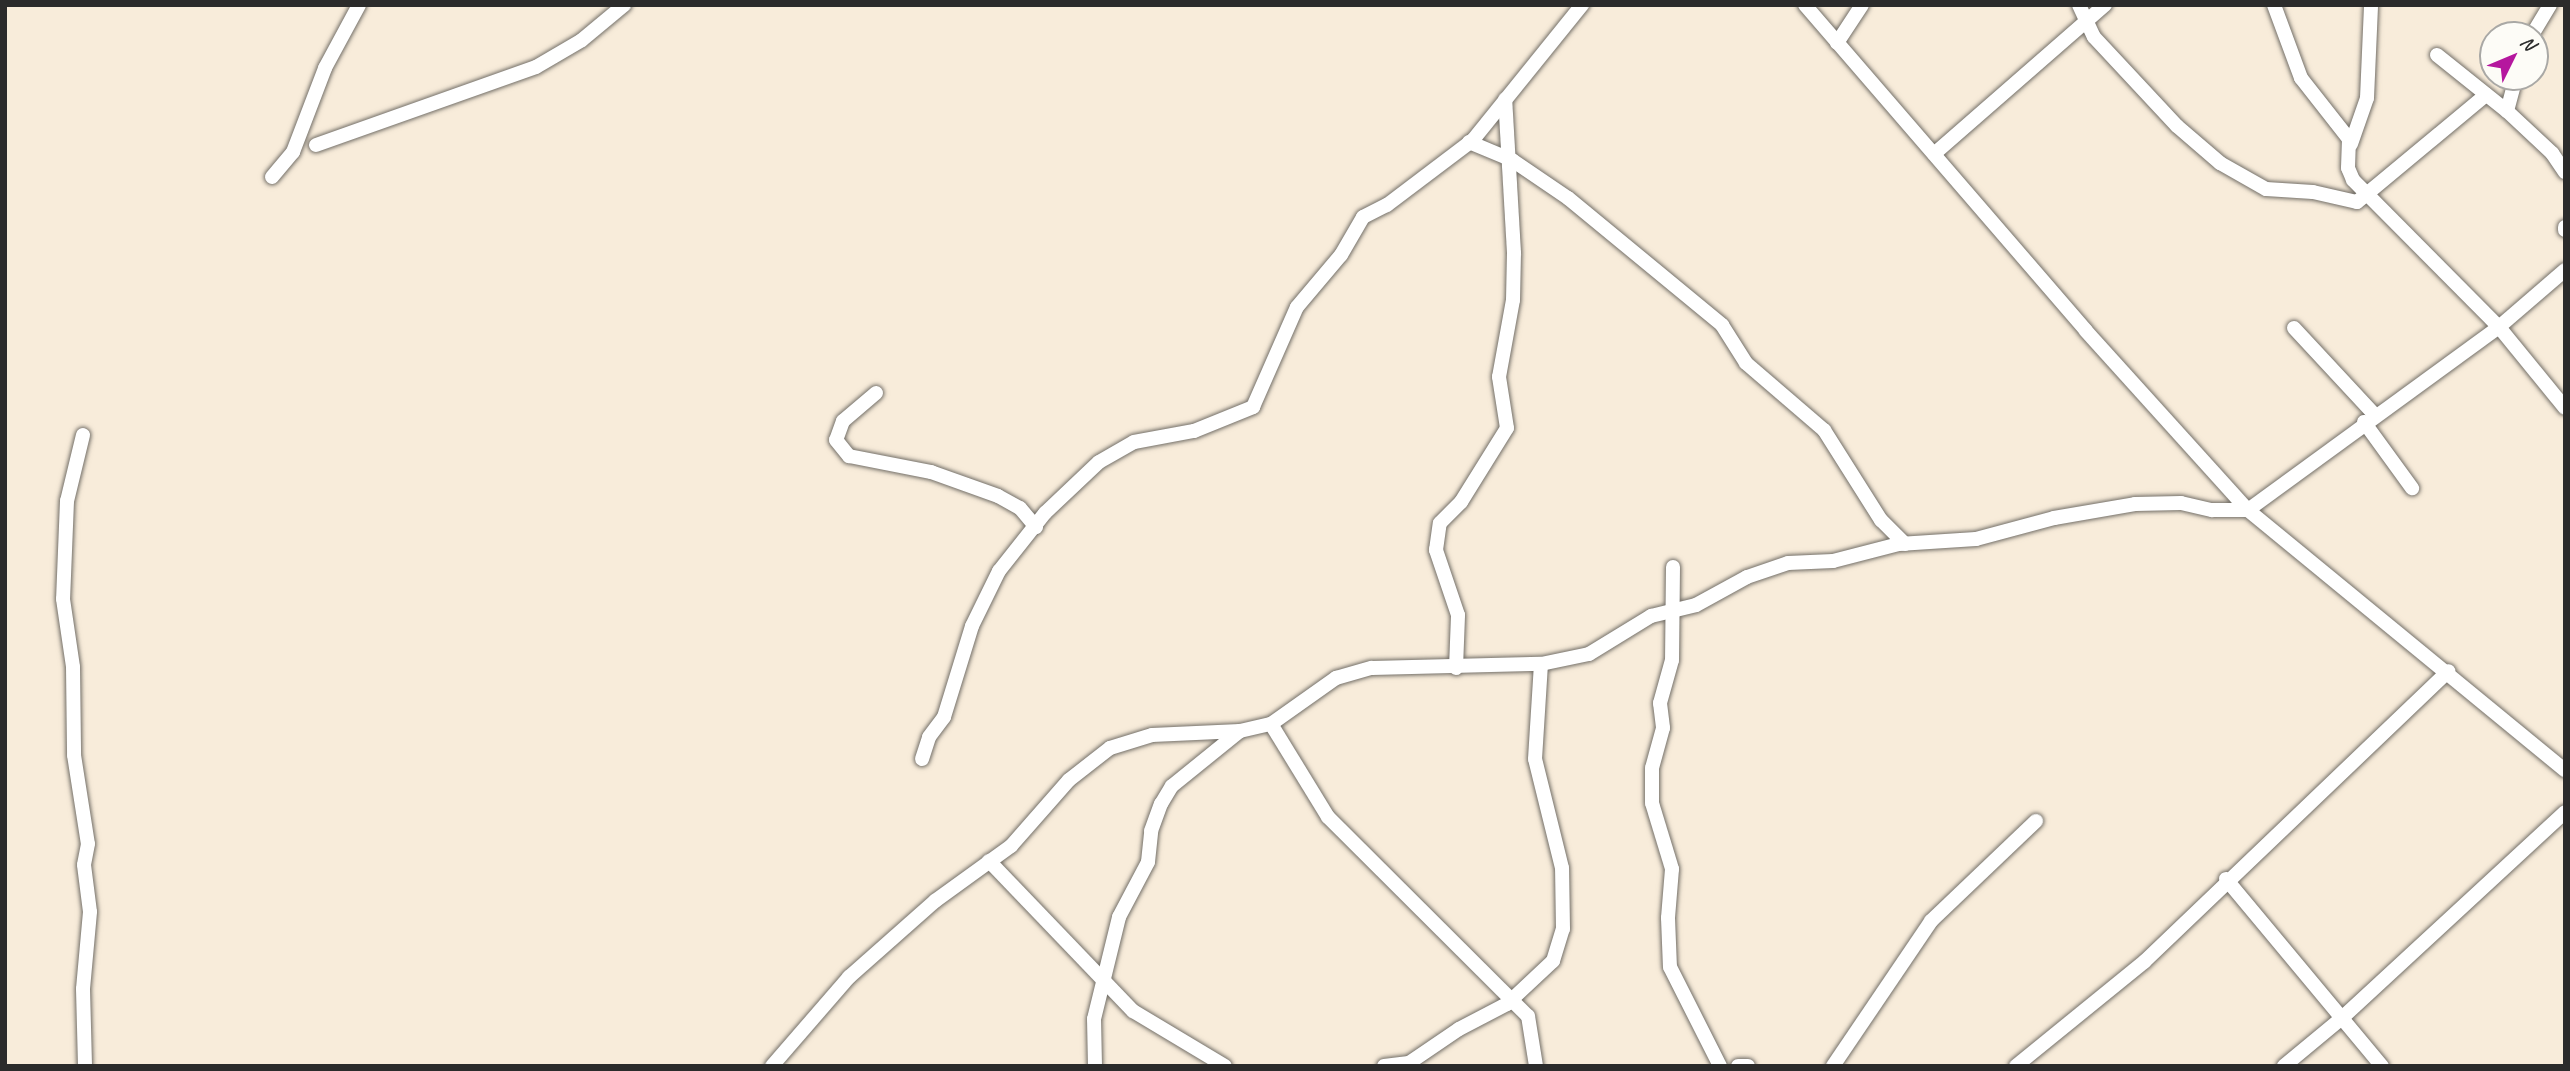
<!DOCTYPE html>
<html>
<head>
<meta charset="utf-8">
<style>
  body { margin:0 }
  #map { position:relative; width:2570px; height:1071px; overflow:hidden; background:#f8ecda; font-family:Caveat,sans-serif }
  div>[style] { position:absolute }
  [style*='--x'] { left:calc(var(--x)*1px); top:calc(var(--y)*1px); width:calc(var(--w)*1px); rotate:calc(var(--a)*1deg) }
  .roads { filter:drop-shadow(0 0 2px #736f68) drop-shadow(0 0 2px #736f68) }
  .minor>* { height:14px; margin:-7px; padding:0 7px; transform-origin:7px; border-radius:7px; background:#fff }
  span { translate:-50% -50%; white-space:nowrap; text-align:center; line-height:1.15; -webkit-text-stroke:6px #fdfcf7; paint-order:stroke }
  .frame { position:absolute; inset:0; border:7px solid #2b2b2b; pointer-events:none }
  .north { position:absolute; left:2479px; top:21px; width:70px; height:70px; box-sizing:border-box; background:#fdfcf7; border:2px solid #a9a8a5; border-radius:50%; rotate:47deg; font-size:19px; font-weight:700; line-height:28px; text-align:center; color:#2b2b2b }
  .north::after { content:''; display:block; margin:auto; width:24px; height:32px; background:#b5179e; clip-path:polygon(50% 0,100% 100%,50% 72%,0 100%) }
</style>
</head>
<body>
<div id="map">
  <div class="roads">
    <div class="minor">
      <div style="--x:1805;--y:5;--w:430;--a:49.2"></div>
      <div style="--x:2086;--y:331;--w:241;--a:47.9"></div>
      <div style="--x:2248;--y:510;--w:410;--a:39.4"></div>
      <div style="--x:2079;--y:5;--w:35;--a:65"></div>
      <div style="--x:2094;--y:37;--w:122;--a:47"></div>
      <div style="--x:2177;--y:126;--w:57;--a:40.7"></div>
      <div style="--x:2220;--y:163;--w:53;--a:29.5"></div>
      <div style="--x:2266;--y:189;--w:47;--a:3.7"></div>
      <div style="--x:2313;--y:192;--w:45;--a:12.8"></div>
      <div style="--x:2357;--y:202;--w:168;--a:-39.7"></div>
      <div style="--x:2274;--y:5;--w:78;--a:69.7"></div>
      <div style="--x:2301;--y:78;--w:78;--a:51.8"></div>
      <div style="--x:2349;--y:139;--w:29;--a:92"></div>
      <div style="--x:2348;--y:168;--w:13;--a:67"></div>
      <div style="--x:2353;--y:180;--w:207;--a:45.2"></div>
      <div style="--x:2499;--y:327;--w:104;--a:50.8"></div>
      <div style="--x:2532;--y:35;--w:35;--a:-59"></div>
      <div style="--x:1837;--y:43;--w:45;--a:-56.7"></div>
      <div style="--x:2437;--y:55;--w:90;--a:38.7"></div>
      <div style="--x:2507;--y:111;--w:62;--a:43"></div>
      <div style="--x:2552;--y:153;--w:23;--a:56"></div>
      <div style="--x:2507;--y:111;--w:35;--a:-75"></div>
      <div style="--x:1469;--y:142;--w:47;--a:22.7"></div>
      <div style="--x:1512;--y:160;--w:68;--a:34.2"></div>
      <div style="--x:1568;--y:198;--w:200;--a:39.5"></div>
      <div style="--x:1722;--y:325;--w:45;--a:57.7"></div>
      <div style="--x:1746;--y:363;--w:103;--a:40.7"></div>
      <div style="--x:1824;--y:430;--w:107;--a:57.7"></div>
      <div style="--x:1881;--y:520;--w:34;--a:45"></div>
      <div style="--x:2351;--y:144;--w:49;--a:-70.8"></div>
      <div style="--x:2367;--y:98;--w:93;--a:-87.5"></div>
      <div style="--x:316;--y:145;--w:233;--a:-19.5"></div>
      <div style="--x:536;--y:67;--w:53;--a:-30.4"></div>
      <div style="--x:582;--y:40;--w:55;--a:-39.8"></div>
      <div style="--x:1934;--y:154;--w:227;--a:-41.1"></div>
      <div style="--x:272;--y:177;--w:33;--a:-50"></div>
      <div style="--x:293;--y:152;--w:90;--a:-69.1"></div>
      <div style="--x:325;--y:68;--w:72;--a:-61.6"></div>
      <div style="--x:2565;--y:227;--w:3;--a:90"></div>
      <div style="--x:2294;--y:328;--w:117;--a:47.1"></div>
      <div style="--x:876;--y:393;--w:43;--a:139.7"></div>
      <div style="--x:843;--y:421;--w:20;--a:110"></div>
      <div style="--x:836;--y:440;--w:21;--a:51"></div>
      <div style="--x:849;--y:456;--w:84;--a:11"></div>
      <div style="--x:931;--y:472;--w:71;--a:19.7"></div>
      <div style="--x:998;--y:496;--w:25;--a:29"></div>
      <div style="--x:1020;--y:508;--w:25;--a:50"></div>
      <div style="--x:2364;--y:422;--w:82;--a:54"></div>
      <div style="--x:83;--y:435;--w:68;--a:103.6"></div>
      <div style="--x:67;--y:501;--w:98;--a:92.3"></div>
      <div style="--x:63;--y:599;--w:69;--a:81.6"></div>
      <div style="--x:73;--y:667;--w:88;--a:89.3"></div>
      <div style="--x:74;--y:755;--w:90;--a:81.1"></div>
      <div style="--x:88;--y:844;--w:21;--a:101"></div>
      <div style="--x:84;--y:865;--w:47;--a:82.7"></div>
      <div style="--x:90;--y:912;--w:77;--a:95.2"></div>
      <div style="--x:83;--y:989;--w:77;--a:88.5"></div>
      <div style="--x:1673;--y:567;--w:93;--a:90.6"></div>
      <div style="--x:1672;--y:660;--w:45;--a:105.6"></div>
      <div style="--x:1660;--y:703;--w:25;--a:83"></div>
      <div style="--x:1663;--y:728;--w:41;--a:105.4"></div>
      <div style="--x:1652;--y:768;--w:35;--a:90"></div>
      <div style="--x:1652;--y:803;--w:69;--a:73.1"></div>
      <div style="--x:1672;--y:869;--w:49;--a:94.7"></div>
      <div style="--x:1668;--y:918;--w:49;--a:87.7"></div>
      <div style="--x:1670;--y:967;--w:111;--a:63.2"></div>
      <div style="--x:1456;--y:668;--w:53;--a:-87.8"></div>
      <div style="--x:1458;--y:615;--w:69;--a:-108.7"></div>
      <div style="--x:1436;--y:550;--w:27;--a:-82"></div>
      <div style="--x:1440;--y:523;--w:30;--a:-45"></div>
      <div style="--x:1461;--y:502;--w:87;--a:-58.1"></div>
      <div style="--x:1507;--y:428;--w:52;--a:-98.9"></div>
      <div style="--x:1499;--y:377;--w:78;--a:-79.7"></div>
      <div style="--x:1513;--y:300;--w:47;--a:-88.8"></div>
      <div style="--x:1514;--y:253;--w:154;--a:-93.3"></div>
      <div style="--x:1271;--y:724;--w:109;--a:58.5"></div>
      <div style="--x:1328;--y:817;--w:282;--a:44.9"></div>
      <div style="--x:1528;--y:1016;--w:51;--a:80.9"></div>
      <div style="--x:922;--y:759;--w:23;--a:-72"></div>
      <div style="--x:929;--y:737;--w:25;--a:-53"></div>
      <div style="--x:944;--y:717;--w:95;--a:-72.9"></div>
      <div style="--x:972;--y:626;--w:61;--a:-63.9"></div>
      <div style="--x:999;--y:571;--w:74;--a:-51.6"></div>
      <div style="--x:1045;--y:513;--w:74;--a:-43.4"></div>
      <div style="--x:1099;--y:462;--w:40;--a:-29.7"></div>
      <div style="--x:1134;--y:442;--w:61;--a:-10.4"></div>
      <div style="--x:1194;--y:431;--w:64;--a:-22.1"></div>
      <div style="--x:1253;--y:407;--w:109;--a:-66.3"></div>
      <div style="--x:1297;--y:307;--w:68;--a:-49.8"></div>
      <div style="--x:1341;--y:255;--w:44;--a:-59.9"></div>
      <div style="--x:1363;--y:217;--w:27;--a:-27"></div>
      <div style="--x:1387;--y:205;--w:108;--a:-37.1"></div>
      <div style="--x:1473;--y:140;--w:174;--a:-51.1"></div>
      <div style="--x:989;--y:861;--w:208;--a:46.2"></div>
      <div style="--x:1133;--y:1011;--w:107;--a:30.9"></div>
      <div style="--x:2226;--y:879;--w:244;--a:50.2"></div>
      <div style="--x:772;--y:1066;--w:118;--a:-49.1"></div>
      <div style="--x:849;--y:977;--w:115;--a:-41.5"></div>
      <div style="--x:935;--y:901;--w:94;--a:-35.9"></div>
      <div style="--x:1011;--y:846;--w:88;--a:-48.7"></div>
      <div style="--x:1069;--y:780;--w:52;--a:-38"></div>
      <div style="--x:1110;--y:748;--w:44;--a:-17.2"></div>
      <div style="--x:1152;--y:735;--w:88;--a:-2.6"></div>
      <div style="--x:1240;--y:731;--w:32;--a:-13"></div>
      <div style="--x:1271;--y:724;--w:80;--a:-35.3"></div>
      <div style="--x:1336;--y:678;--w:37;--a:-16"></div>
      <div style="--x:1372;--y:668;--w:169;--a:-1.4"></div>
      <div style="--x:1541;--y:664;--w:49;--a:-11.8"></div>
      <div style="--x:1589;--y:654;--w:73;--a:-31.5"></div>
      <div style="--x:1651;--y:616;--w:46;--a:-13.7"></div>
      <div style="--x:1696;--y:605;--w:58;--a:-28.8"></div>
      <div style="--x:1747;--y:577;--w:43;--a:-18.9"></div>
      <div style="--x:1788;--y:563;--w:45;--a:-2.5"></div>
      <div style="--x:1833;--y:561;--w:68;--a:-14.4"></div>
      <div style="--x:1899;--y:544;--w:77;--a:-3.7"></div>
      <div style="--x:1976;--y:539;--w:81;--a:-15.1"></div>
      <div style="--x:2054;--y:518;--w:82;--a:-9.8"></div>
      <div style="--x:2135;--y:504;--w:46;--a:-1.2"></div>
      <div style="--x:2181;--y:503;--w:32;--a:13"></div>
      <div style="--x:2212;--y:510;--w:36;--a:0"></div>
      <div style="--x:2248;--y:510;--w:311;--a:-36.1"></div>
      <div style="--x:2499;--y:327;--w:87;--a:-40.8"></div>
      <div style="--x:1095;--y:1066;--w:47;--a:-91.2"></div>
      <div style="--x:1094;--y:1019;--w:105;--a:-76.2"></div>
      <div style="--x:1119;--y:917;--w:62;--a:-62.2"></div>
      <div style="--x:1148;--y:862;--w:31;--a:-84"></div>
      <div style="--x:1151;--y:831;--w:29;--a:-70"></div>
      <div style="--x:1161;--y:804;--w:21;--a:-59"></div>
      <div style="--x:1172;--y:786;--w:87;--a:-39"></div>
      <div style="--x:1384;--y:1066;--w:25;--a:-7"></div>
      <div style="--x:1409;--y:1063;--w:60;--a:-34.2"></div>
      <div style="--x:1459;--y:1029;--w:54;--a:-27.5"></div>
      <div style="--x:1507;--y:1004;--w:63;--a:-43.1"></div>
      <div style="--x:1553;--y:961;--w:34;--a:-73"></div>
      <div style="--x:1563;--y:929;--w:61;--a:-90.9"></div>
      <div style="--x:1562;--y:868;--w:112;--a:-103.9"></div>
      <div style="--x:1535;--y:759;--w:95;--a:-86.4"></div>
      <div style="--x:1738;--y:1066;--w:10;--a:0"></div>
      <div style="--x:1833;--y:1066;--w:175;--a:-55.9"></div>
      <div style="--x:1931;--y:921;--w:145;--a:-43.6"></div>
      <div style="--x:2016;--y:1066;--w:165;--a:-39.1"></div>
      <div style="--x:2144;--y:962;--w:421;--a:-43.7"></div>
      <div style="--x:2284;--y:1066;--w:77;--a:-39.7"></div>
      <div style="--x:2343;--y:1017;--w:302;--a:-42.7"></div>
    </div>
  </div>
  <div class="frame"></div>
  <div class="north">N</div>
</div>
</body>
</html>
